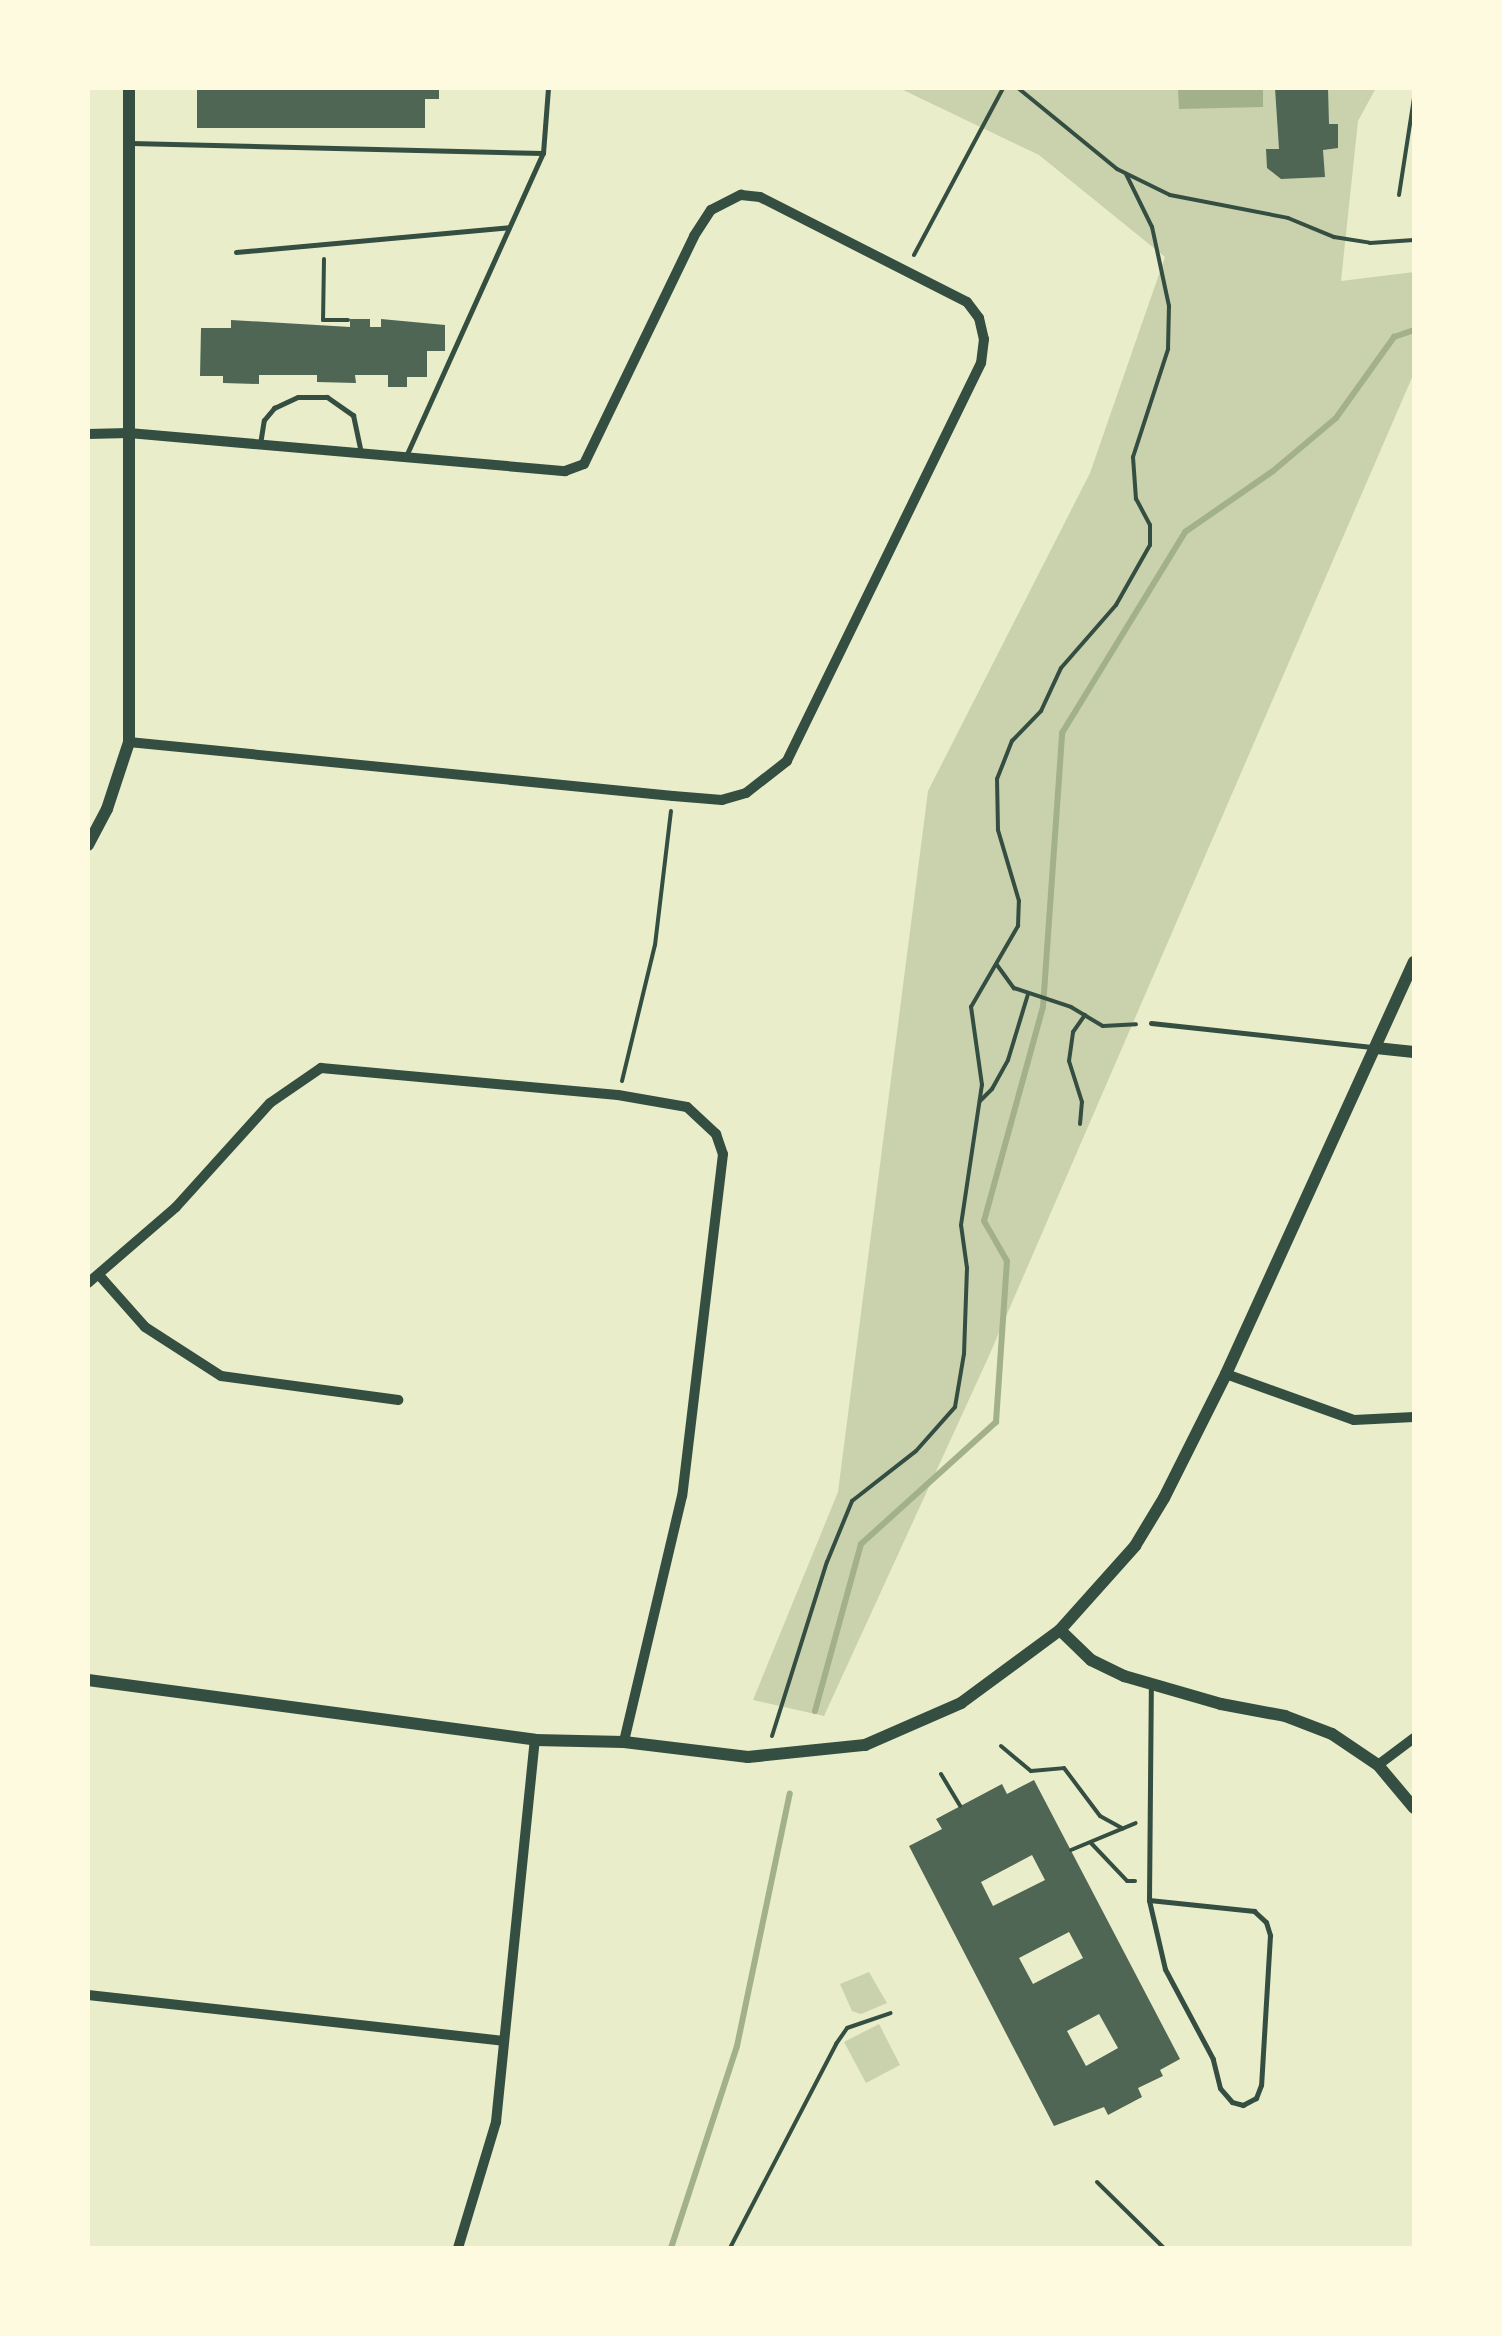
<!DOCTYPE html>
<html>
<head>
<meta charset="utf-8">
<style>
  body { margin:0 }
  #map { position:relative; width:1502px; height:2336px; overflow:hidden; background:#e9edc9; font-family:"Times New Roman",serif }
  div>[style] { position:absolute }
  [style*='--x'] { left:calc(var(--x)*1px); top:calc(var(--y)*1px); width:calc(var(--w)*1px); rotate:calc(var(--a)*1deg) }
  .green>* { inset:0; background:#cad2ad }
  .water>* { inset:0; background:#a3b18a }
  .stream>* { height:6px; margin:-3px; padding:0 3px; transform-origin:3px; border-radius:3px; background:#a3b18a }
  .building>* { inset:0; background:#4f6655 }
  .path>* { height:4px; margin:-2px; padding:0 2px; transform-origin:2px; border-radius:2px; background:#344e41 }
  .service>* { height:5px; margin:-2.5px; padding:0 2.5px; transform-origin:2.5px; border-radius:2.5px; background:#344e41 }
  .minor>* { height:10px; margin:-5px; padding:0 5px; transform-origin:5px; border-radius:5px; background:#344e41 }
  .tertiary>* { height:12px; margin:-6px; padding:0 6px; transform-origin:6px; border-radius:6px; background:#344e41 }
  span { translate:-50% -50%; white-space:nowrap; text-align:center; line-height:1.15; -webkit-text-stroke:10px #fefae0; paint-order:stroke }
  .frame { position:absolute; inset:0; border:90px solid #fefae0; pointer-events:none }
</style>
</head>
<body>
<div id="map">
  <div class="green">
    <div style="clip-path:polygon(899px 88px,1376px 88px,1358px 121px,1341px 281px,1414px 272px,1414px 373px,988px 1358px,824px 1716px,753px 1700px,838px 1492px,928px 791px,1090px 473px,1165px 257px,1039px 155px)"></div>
    <div style="clip-path:polygon(869px 1972px,887px 2003px,861px 2014px,852px 2011px,840px 1984px)"></div>
    <div style="clip-path:polygon(879px 2024px,900px 2065px,866px 2083px,844px 2042px)"></div>
  </div>
  <div class="water">
    <div style="clip-path:polygon(1178px 88px,1263px 88px,1263px 107px,1179px 109px)"></div>
  </div>
  <div class="stream">
    <div style="--x:815;--y:1711;--w:173;--a:-74.6"></div>
    <div style="--x:861;--y:1544;--w:182;--a:-42.1"></div>
    <div style="--x:996;--y:1422;--w:161;--a:-86.1"></div>
    <div style="--x:1007;--y:1261;--w:46;--a:-119.9"></div>
    <div style="--x:984;--y:1221;--w:222;--a:-74.6"></div>
    <div style="--x:1043;--y:1007;--w:275;--a:-86"></div>
    <div style="--x:1062;--y:733;--w:236;--a:-58.5"></div>
    <div style="--x:1185;--y:532;--w:107;--a:-34.7"></div>
    <div style="--x:1273;--y:471;--w:82;--a:-40.1"></div>
    <div style="--x:1336;--y:418;--w:100;--a:-54.4"></div>
    <div style="--x:1394;--y:337;--w:21;--a:-19"></div>
    <div style="--x:671;--y:2248;--w:213;--a:-71.9"></div>
    <div style="--x:737;--y:2046;--w:258;--a:-78.2"></div>
  </div>
  <div class="building">
    <div style="clip-path:polygon(197px 88px,439px 88px,439px 99px,425px 99px,425px 128px,197px 128px)"></div>
    <div style="clip-path:polygon(1275px 88px,1328px 88px,1329px 124px,1338px 124px,1338px 148px,1323px 150px,1325px 177px,1281px 179px,1267px 168px,1266px 149px,1279px 149px)"></div>
    <div style="clip-path:polygon(350px 319px,370px 319px,370px 327px,381px 327px,381px 319px,445px 325px,445px 351px,427px 351px,427px 377px,407px 377px,407px 387px,388px 387px,388px 375px,355px 375px,356px 383px,317px 382px,317px 375px,259px 375px,259px 384px,223px 383px,223px 376px,200px 376px,201px 328px,231px 328px,231px 320px,350px 327px)"></div>
    <div style="clip-path:polygon(evenodd,1034px 1780px,1180px 2059px,1160px 2070px,1163px 2076px,1138px 2088px,1142px 2097px,1108px 2115px,1104px 2107px,1054px 2126px,909px 1846px,942px 1829px,936px 1819px,1002px 1784px,1007px 1794px,1034px 1780px,1032px 1855px,1045px 1880px,993px 1906px,981px 1882px,1032px 1855px,1034px 1780px,1069px 1932px,1083px 1958px,1033px 1984px,1019px 1958px,1069px 1932px,1034px 1780px,1099px 2014px,1118px 2048px,1086px 2066px,1067px 2031px,1099px 2014px)"></div>
  </div>
  <div class="path">
    <div style="--x:1018;--y:88;--w:128;--a:39.3"></div>
    <div style="--x:1117;--y:169;--w:59;--a:26.1"></div>
    <div style="--x:1170;--y:195;--w:120;--a:11"></div>
    <div style="--x:1288;--y:218;--w:50;--a:22.4"></div>
    <div style="--x:1334;--y:237;--w:36;--a:9"></div>
    <div style="--x:1370;--y:243;--w:44;--a:-3.9"></div>
    <div style="--x:1399;--y:195;--w:98;--a:-81.2"></div>
    <div style="--x:914;--y:255;--w:189;--a:-61.9"></div>
    <div style="--x:324;--y:259;--w:61;--a:90.9"></div>
    <div style="--x:323;--y:320;--w:25;--a:0"></div>
    <div style="--x:997;--y:965;--w:29;--a:54"></div>
    <div style="--x:1014;--y:988;--w:60;--a:18.4"></div>
    <div style="--x:1071;--y:1007;--w:37;--a:31"></div>
    <div style="--x:1103;--y:1026;--w:33;--a:-3"></div>
    <div style="--x:622;--y:1081;--w:140;--a:-76.4"></div>
    <div style="--x:655;--y:945;--w:135;--a:-83.2"></div>
    <div style="--x:980;--y:1101;--w:17;--a:-45"></div>
    <div style="--x:992;--y:1089;--w:33;--a:-61"></div>
    <div style="--x:1008;--y:1060;--w:69;--a:-73.1"></div>
    <div style="--x:1080;--y:1124;--w:22;--a:-85"></div>
    <div style="--x:1082;--y:1102;--w:43;--a:-107.6"></div>
    <div style="--x:1069;--y:1061;--w:29;--a:-82"></div>
    <div style="--x:1073;--y:1032;--w:21;--a:-55"></div>
    <div style="--x:772;--y:1736;--w:182;--a:-72.5"></div>
    <div style="--x:827;--y:1562;--w:66;--a:-67.7"></div>
    <div style="--x:852;--y:1501;--w:81;--a:-38"></div>
    <div style="--x:916;--y:1451;--w:59;--a:-48.4"></div>
    <div style="--x:955;--y:1407;--w:54;--a:-80.4"></div>
    <div style="--x:964;--y:1354;--w:86;--a:-88"></div>
    <div style="--x:967;--y:1268;--w:43;--a:-97.9"></div>
    <div style="--x:961;--y:1225;--w:142;--a:-81.5"></div>
    <div style="--x:982;--y:1085;--w:79;--a:-98"></div>
    <div style="--x:971;--y:1007;--w:94;--a:-59.9"></div>
    <div style="--x:1018;--y:926;--w:25;--a:-88"></div>
    <div style="--x:1019;--y:901;--w:74;--a:-106.5"></div>
    <div style="--x:998;--y:830;--w:51;--a:-91.1"></div>
    <div style="--x:997;--y:779;--w:41;--a:-68.5"></div>
    <div style="--x:1012;--y:741;--w:42;--a:-46"></div>
    <div style="--x:1041;--y:711;--w:47;--a:-65.1"></div>
    <div style="--x:1061;--y:668;--w:84;--a:-48.9"></div>
    <div style="--x:1116;--y:605;--w:69;--a:-60.5"></div>
    <div style="--x:1150;--y:545;--w:20;--a:-90"></div>
    <div style="--x:1150;--y:525;--w:30;--a:-118"></div>
    <div style="--x:1136;--y:499;--w:42;--a:-94.1"></div>
    <div style="--x:1133;--y:457;--w:114;--a:-72"></div>
    <div style="--x:1168;--y:349;--w:43;--a:-88.7"></div>
    <div style="--x:1169;--y:306;--w:81;--a:-102.1"></div>
    <div style="--x:1152;--y:227;--w:59;--a:-116.1"></div>
    <div style="--x:1001;--y:1746;--w:39;--a:40"></div>
    <div style="--x:1031;--y:1771;--w:33;--a:-5"></div>
    <div style="--x:1064;--y:1768;--w:60;--a:53.1"></div>
    <div style="--x:1100;--y:1816;--w:26;--a:29"></div>
    <div style="--x:941;--y:1774;--w:37;--a:59"></div>
    <div style="--x:1091;--y:1843;--w:52;--a:46.5"></div>
    <div style="--x:1127;--y:1881;--w:8;--a:0"></div>
    <div style="--x:1071;--y:1850;--w:70;--a:-22.6"></div>
    <div style="--x:1097;--y:2182;--w:94;--a:44.6"></div>
    <div style="--x:730;--y:2248;--w:230;--a:-62.5"></div>
    <div style="--x:836;--y:2044;--w:19;--a:-55"></div>
    <div style="--x:847;--y:2028;--w:46;--a:-18.8"></div>
  </div>
  <div class="service">
    <div style="--x:131;--y:143;--w:412;--a:1.4"></div>
    <div style="--x:236;--y:252;--w:274;--a:-5.2"></div>
    <div style="--x:260;--y:444;--w:24;--a:-81"></div>
    <div style="--x:264;--y:420;--w:16;--a:-50"></div>
    <div style="--x:274;--y:408;--w:26;--a:-25"></div>
    <div style="--x:298;--y:397;--w:29;--a:0"></div>
    <div style="--x:327;--y:397;--w:32;--a:35"></div>
    <div style="--x:353;--y:415;--w:38;--a:78"></div>
    <div style="--x:406;--y:456;--w:333;--a:-65.7"></div>
    <div style="--x:543;--y:153;--w:65;--a:-85.6"></div>
    <div style="--x:1151;--y:1023;--w:222;--a:6.2"></div>
    <div style="--x:1149;--y:1900;--w:106;--a:6"></div>
    <div style="--x:1254;--y:1911;--w:16;--a:43"></div>
    <div style="--x:1266;--y:1922;--w:14;--a:73"></div>
    <div style="--x:1270;--y:1935;--w:150;--a:93.4"></div>
    <div style="--x:1261;--y:2085;--w:14;--a:111"></div>
    <div style="--x:1256;--y:2098;--w:15;--a:152"></div>
    <div style="--x:1243;--y:2105;--w:11;--a:-165"></div>
    <div style="--x:1232;--y:2102;--w:18;--a:-131"></div>
    <div style="--x:1220;--y:2088;--w:30;--a:-104"></div>
    <div style="--x:1213;--y:2059;--w:102;--a:-118.1"></div>
    <div style="--x:1165;--y:1969;--w:71;--a:-103.1"></div>
    <div style="--x:1149;--y:1900;--w:213;--a:-89.5"></div>
  </div>
  <div class="minor">
    <div style="--x:88;--y:434;--w:41;--a:-1.4"></div>
    <div style="--x:129;--y:433;--w:438;--a:5"></div>
    <div style="--x:565;--y:471;--w:20;--a:-20"></div>
    <div style="--x:584;--y:464;--w:253;--a:-64.2"></div>
    <div style="--x:694;--y:236;--w:31;--a:-57"></div>
    <div style="--x:711;--y:210;--w:34;--a:-27"></div>
    <div style="--x:741;--y:195;--w:19;--a:6"></div>
    <div style="--x:760;--y:197;--w:232;--a:26.9"></div>
    <div style="--x:967;--y:302;--w:20;--a:53"></div>
    <div style="--x:979;--y:318;--w:22;--a:77"></div>
    <div style="--x:984;--y:339;--w:24;--a:97"></div>
    <div style="--x:981;--y:363;--w:443;--a:116"></div>
    <div style="--x:787;--y:761;--w:52;--a:142"></div>
    <div style="--x:746;--y:793;--w:25;--a:164"></div>
    <div style="--x:722;--y:800;--w:49;--a:-175.3"></div>
    <div style="--x:673;--y:796;--w:547;--a:-174.33"></div>
    <div style="--x:99;--y:1275;--w:69;--a:48.5"></div>
    <div style="--x:145;--y:1327;--w:90;--a:32.8"></div>
    <div style="--x:221;--y:1376;--w:179;--a:7.7"></div>
    <div style="--x:88;--y:1283;--w:116;--a:-40.8"></div>
    <div style="--x:176;--y:1207;--w:140;--a:-47.9"></div>
    <div style="--x:270;--y:1103;--w:62;--a:-34.5"></div>
    <div style="--x:321;--y:1068;--w:298;--a:5.2"></div>
    <div style="--x:618;--y:1095;--w:70;--a:9.9"></div>
    <div style="--x:687;--y:1107;--w:40;--a:43"></div>
    <div style="--x:716;--y:1134;--w:21;--a:71"></div>
    <div style="--x:723;--y:1154;--w:344;--a:96.8"></div>
    <div style="--x:682;--y:1496;--w:253;--a:103.3"></div>
    <div style="--x:1226;--y:1374;--w:136;--a:19.8"></div>
    <div style="--x:1354;--y:1420;--w:60;--a:-2.9"></div>
    <div style="--x:1378;--y:1765;--w:45;--a:-36.9"></div>
    <div style="--x:88;--y:1995;--w:418;--a:6.3"></div>
    <div style="--x:458;--y:2248;--w:132;--a:-73.2"></div>
    <div style="--x:496;--y:2122;--w:384;--a:-84.2"></div>
  </div>
  <div class="tertiary">
    <div style="--x:88;--y:845;--w:41;--a:-62.2"></div>
    <div style="--x:107;--y:809;--w:71;--a:-71.8"></div>
    <div style="--x:129;--y:742;--w:654;--a:-90"></div>
    <div style="--x:1376;--y:1048;--w:38;--a:6"></div>
    <div style="--x:1060;--y:1630;--w:43;--a:44.1"></div>
    <div style="--x:1091;--y:1660;--w:37;--a:26"></div>
    <div style="--x:1124;--y:1676;--w:101;--a:16.1"></div>
    <div style="--x:1221;--y:1704;--w:65;--a:10.6"></div>
    <div style="--x:1285;--y:1716;--w:50;--a:21"></div>
    <div style="--x:1332;--y:1734;--w:55;--a:34"></div>
    <div style="--x:1378;--y:1765;--w:56;--a:50.1"></div>
    <div style="--x:88;--y:1680;--w:451;--a:7.6"></div>
    <div style="--x:535;--y:1740;--w:89;--a:1.3"></div>
    <div style="--x:624;--y:1742;--w:125;--a:6.9"></div>
    <div style="--x:748;--y:1757;--w:118;--a:-5.9"></div>
    <div style="--x:865;--y:1745;--w:105;--a:-23.6"></div>
    <div style="--x:961;--y:1703;--w:123;--a:-36.4"></div>
    <div style="--x:1060;--y:1630;--w:113;--a:-48.2"></div>
    <div style="--x:1135;--y:1546;--w:56;--a:-58.9"></div>
    <div style="--x:1164;--y:1498;--w:139;--a:-63.4"></div>
    <div style="--x:1226;--y:1374;--w:453;--a:-65.5"></div>
  </div>
  <div class="frame"></div>
</div>
</body>
</html>
